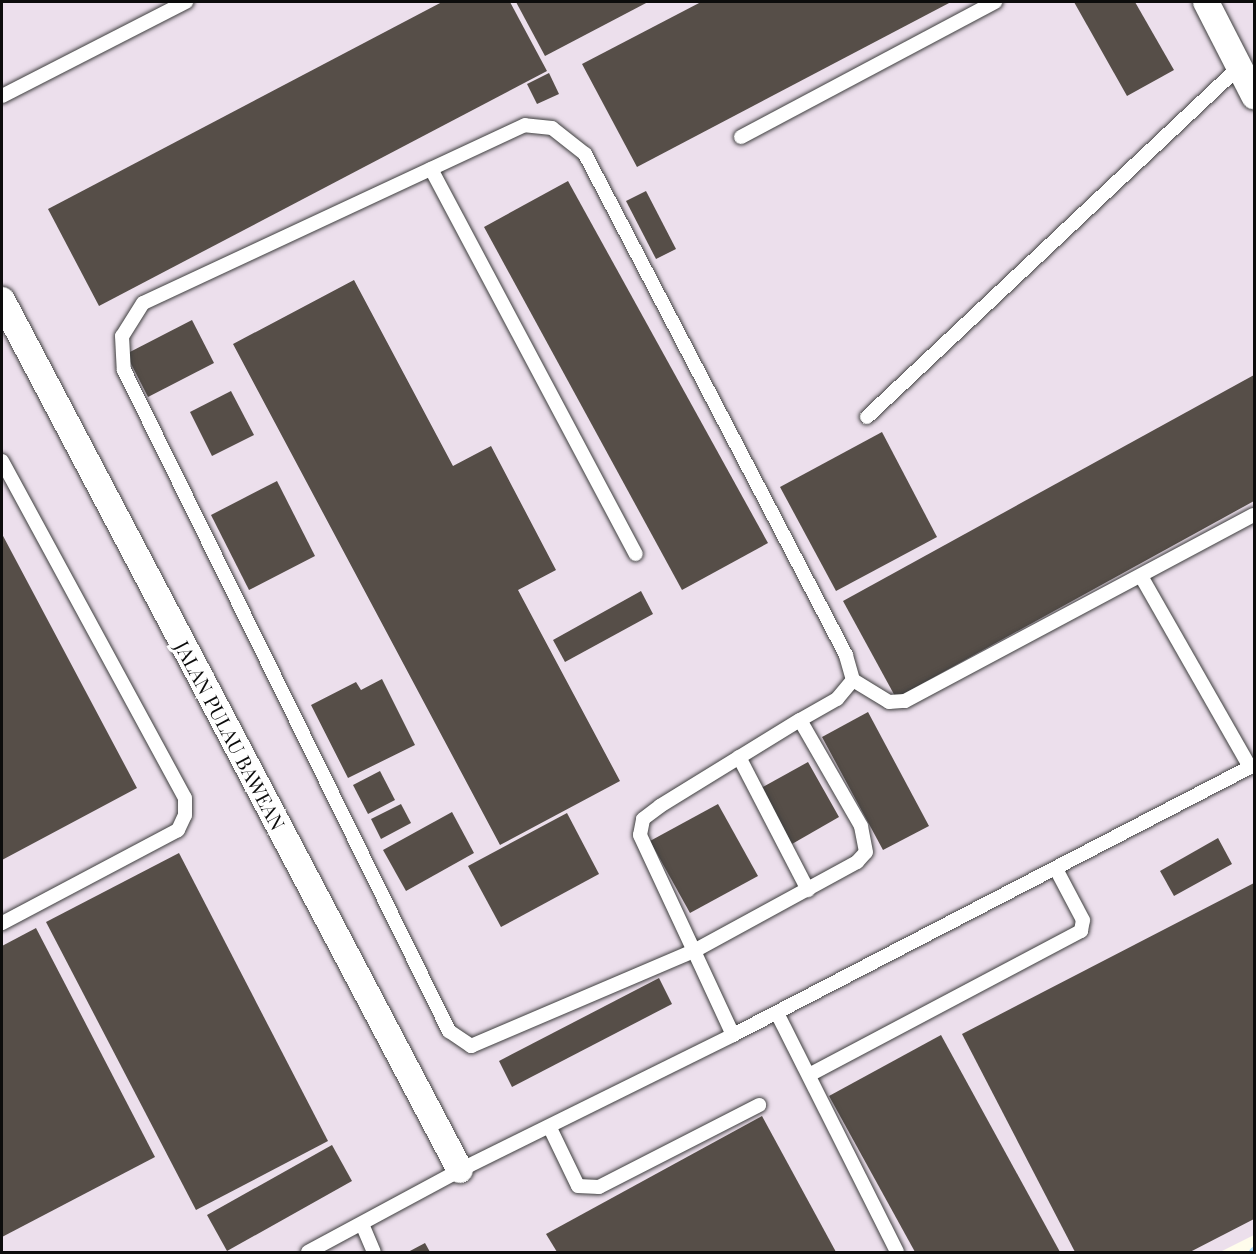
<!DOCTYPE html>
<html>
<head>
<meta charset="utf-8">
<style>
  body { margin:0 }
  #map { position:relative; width:1256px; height:1254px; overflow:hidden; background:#fffdec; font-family:"Playfair Display",serif }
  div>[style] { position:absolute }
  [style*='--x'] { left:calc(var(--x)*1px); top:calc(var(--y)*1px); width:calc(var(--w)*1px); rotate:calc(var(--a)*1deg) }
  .industrial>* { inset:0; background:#ecdfec }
  .stream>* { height:8px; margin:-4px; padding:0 4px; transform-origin:4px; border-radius:4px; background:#abd8fc }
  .building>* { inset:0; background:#564e48 }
  .roads { filter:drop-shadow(0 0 2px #3f3f3f) drop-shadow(0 0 2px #3f3f3f) }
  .lane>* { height:14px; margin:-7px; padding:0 7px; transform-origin:7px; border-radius:7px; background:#fff }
  .street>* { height:26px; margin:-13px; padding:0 13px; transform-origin:13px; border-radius:13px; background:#fff }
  span { translate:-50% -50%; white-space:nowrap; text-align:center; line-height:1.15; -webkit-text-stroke:6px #fff; paint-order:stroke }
  .street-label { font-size:20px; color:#0c0c0c }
  .frame { position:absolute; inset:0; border:3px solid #0c0c0c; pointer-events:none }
</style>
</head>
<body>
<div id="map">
  <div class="industrial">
    <div style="clip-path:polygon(2px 2px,1254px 2px,1254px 1235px,1220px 1252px,2px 1252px)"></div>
  </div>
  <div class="stream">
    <div style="--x:1253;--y:1252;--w:1;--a:-45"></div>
  </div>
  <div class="building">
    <div style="clip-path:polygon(442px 2px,510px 2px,547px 71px,99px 306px,48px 209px)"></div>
    <div style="clip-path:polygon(516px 2px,648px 2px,545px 56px)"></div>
    <div style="clip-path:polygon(701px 2px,951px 2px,637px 167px,582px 64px)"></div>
    <div style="clip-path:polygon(1074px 2px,1135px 2px,1174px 70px,1127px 96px)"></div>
    <div style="clip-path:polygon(549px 73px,559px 94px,537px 104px,527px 84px)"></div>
    <div style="clip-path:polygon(568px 181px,768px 543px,682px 590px,484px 227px)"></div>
    <div style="clip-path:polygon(646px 191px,676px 249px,656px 259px,626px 201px)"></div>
    <div style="clip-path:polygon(354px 280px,453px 466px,491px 446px,556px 570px,518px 590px,620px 781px,500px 845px,233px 344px)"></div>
    <div style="clip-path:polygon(192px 320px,214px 363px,148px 397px,126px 354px)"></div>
    <div style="clip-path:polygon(1254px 375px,1254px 501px,896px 698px,843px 601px)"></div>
    <div style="clip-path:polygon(231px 391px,254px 435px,212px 456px,190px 412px)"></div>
    <div style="clip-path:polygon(882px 432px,937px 537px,836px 591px,780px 487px)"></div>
    <div style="clip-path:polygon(277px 481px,315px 556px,249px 590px,211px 515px)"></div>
    <div style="clip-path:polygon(2px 534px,137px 788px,2px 860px)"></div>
    <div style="clip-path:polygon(641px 591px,653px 614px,565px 662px,553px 640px)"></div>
    <div style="clip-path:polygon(382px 679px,415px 745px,348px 778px,311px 705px,356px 682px,361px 690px)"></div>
    <div style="clip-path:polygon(868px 712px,929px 826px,883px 850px,822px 737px)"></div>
    <div style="clip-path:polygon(808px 762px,839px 817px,792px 844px,761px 788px)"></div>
    <div style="clip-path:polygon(380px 771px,395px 800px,368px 814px,353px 785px)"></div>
    <div style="clip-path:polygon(401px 804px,411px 823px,381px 839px,371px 819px)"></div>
    <div style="clip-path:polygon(718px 804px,758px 876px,690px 913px,650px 841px)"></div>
    <div style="clip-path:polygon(452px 812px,474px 853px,406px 891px,383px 850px)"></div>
    <div style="clip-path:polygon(567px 813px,599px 874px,501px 927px,468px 866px)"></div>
    <div style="clip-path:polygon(1218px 838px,1232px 864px,1174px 896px,1160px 871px)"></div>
    <div style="clip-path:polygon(179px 853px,328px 1141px,196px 1210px,46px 922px)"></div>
    <div style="clip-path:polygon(1254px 883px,1254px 1219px,1190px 1252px,1075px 1252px,962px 1034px)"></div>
    <div style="clip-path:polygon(36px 928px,155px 1157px,2px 1237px,2px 946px)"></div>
    <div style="clip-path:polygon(659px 978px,672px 1004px,512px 1087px,499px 1061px)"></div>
    <div style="clip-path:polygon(941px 1035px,1060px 1252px,915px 1252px,829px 1096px)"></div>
    <div style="clip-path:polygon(762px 1116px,836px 1252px,557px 1252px,546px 1234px)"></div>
    <div style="clip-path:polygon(332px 1145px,352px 1181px,227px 1251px,207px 1215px)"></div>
    <div style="clip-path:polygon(425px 1243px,430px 1252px,408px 1252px)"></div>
  </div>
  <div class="roads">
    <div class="lane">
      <div style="--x:2;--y:96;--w:207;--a:-27.1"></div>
      <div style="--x:741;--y:137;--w:288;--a:-28"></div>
      <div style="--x:431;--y:169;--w:436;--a:62"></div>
      <div style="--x:867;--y:417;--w:511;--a:-43.25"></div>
      <div style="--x:2;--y:461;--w:383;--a:61.5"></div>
      <div style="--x:185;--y:798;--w:17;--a:90"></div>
      <div style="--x:185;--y:815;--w:17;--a:115"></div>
      <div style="--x:178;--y:830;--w:199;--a:152.1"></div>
      <div style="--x:1141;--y:576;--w:220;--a:60.3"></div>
      <div style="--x:853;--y:680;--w:42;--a:31.4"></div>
      <div style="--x:889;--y:702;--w:16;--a:-4"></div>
      <div style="--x:905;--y:701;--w:395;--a:-28.1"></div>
      <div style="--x:739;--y:757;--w:150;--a:62.6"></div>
      <div style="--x:777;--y:1013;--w:267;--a:63.3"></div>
      <div style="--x:733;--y:1035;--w:93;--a:-114.9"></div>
      <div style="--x:694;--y:951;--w:128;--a:-115"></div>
      <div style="--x:640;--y:835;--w:16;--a:-79"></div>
      <div style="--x:643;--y:819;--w:21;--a:-37"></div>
      <div style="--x:660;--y:806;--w:164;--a:-31.6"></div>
      <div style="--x:800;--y:720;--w:43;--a:-29.6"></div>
      <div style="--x:837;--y:699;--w:25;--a:-50"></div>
      <div style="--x:853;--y:680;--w:26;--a:-106"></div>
      <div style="--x:846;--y:655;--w:565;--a:-117.52"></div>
      <div style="--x:585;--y:154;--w:42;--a:-141.8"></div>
      <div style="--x:552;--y:128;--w:27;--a:-174"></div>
      <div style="--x:525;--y:125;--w:421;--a:155"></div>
      <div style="--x:143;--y:303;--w:39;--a:122"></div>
      <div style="--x:122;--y:336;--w:34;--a:87"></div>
      <div style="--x:124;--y:370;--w:737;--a:63.82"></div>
      <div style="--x:449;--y:1031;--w:27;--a:34"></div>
      <div style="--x:471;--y:1046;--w:242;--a:-23.1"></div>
      <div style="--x:694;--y:951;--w:186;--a:-28.6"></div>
      <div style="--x:857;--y:862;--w:13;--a:-48"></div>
      <div style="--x:866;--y:852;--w:26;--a:-101"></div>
      <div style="--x:861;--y:826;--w:122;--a:-119.9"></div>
      <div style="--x:809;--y:1075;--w:308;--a:-27.9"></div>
      <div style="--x:1081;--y:931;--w:11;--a:-80"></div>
      <div style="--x:1083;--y:920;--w:58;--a:-117.9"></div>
      <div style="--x:550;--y:1128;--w:64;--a:64.2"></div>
      <div style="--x:578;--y:1186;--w:21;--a:3"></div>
      <div style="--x:599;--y:1187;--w:180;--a:-27.1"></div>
      <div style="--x:362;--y:1224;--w:30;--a:67"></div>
      <div style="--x:308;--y:1252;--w:173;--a:-28.3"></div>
      <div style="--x:460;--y:1170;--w:305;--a:-26.3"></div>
      <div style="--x:733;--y:1035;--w:587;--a:-27.39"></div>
    </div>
    <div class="street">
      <div style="--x:1206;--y:2;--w:106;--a:62.9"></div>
      <div style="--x:2;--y:300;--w:983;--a:62.24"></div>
    </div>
  </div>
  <div class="street-label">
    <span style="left:231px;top:735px;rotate:62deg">JALAN PULAU BAWEAN</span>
  </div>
  <div class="frame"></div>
</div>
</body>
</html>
